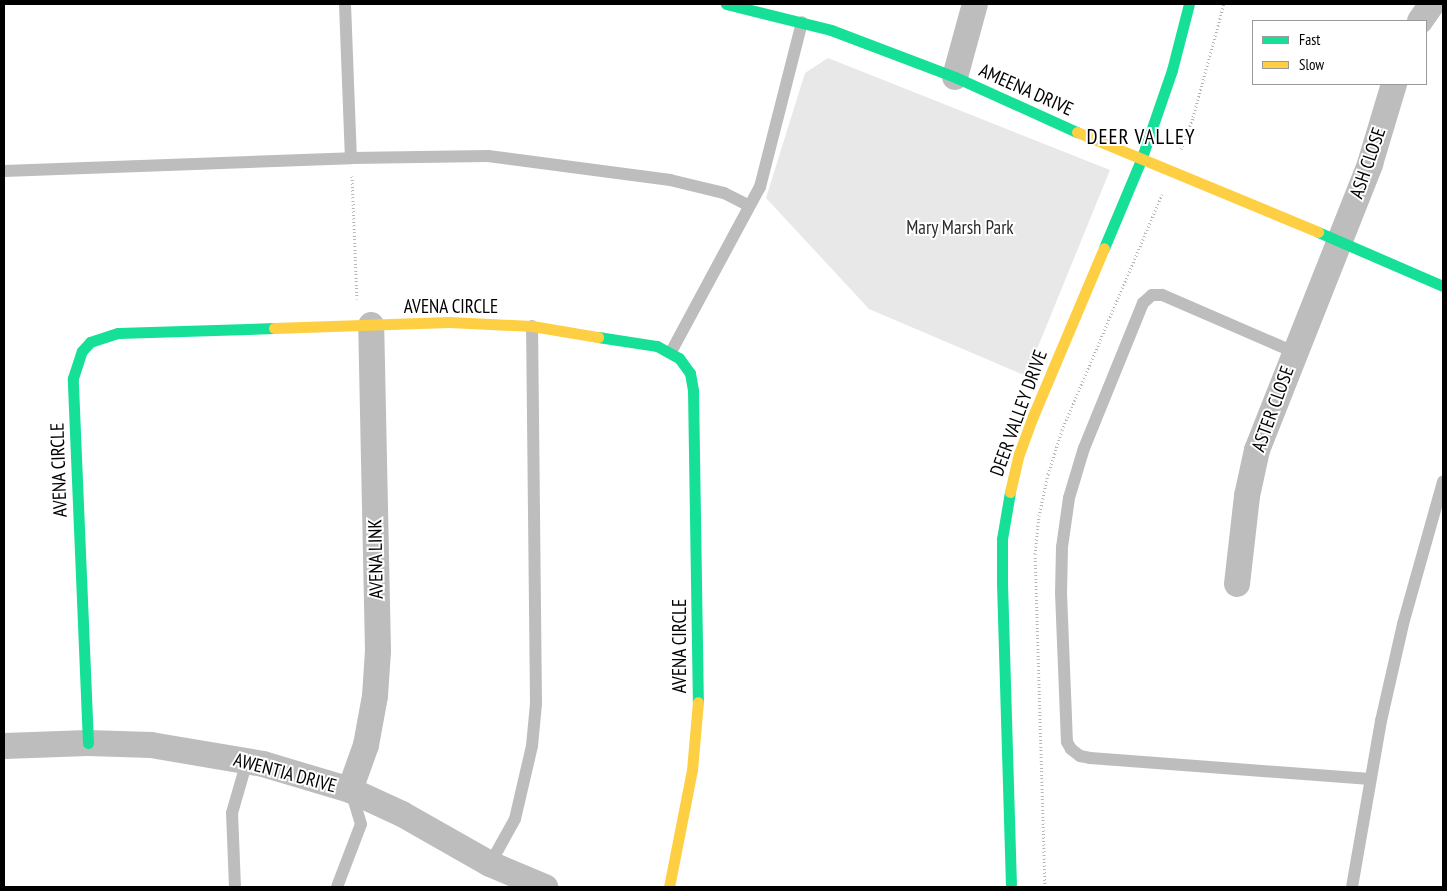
<!DOCTYPE html>
<html>
<head>
<meta charset="utf-8">
<style>
  body { margin:0 }
  #map { position:relative; width:1447px; height:891px; overflow:hidden; background:#fff; font-family:"PT Sans Narrow",sans-serif }
  div>[style] { position:absolute }
  [style*='--x'] { left:calc(var(--x)*1px); top:calc(var(--y)*1px); width:calc(var(--w)*1px); rotate:calc(var(--a)*1deg) }
  .green>* { inset:0; background:#e8e8e8 }
  .path>* { height:3px; margin-top:-1.5px; transform-origin:0; background:repeating-linear-gradient(90deg,#b8b8b8 0 1px,transparent 0 3.5px) }
  .lane>* { height:12px; margin:-6px; padding:0 6px; transform-origin:6px; border-radius:6px; background:#bdbdbd }
  .street>* { height:26px; margin:-13px; padding:0 13px; transform-origin:13px; border-radius:13px; background:#bdbdbd }
  .fast>* { height:11px; margin:-5.5px; padding:0 5.5px; transform-origin:5.5px; border-radius:5.5px; background:#16e098 }
  .slow>* { height:11px; margin:-5.5px; padding:0 5.5px; transform-origin:5.5px; border-radius:5.5px; background:#ffcf43 }
  span { translate:-50% -50%; white-space:nowrap; text-align:center; line-height:1.15; -webkit-text-stroke:4px #fff; paint-order:stroke }
  .street-label { font-size:19px; color:#000 }
  .park-label { font-size:19px; color:#2d2d2d }
  .quarter-label { font-size:21px; color:#000; letter-spacing:1px }
  .frame { position:absolute; inset:0; border:5px solid #000; pointer-events:none }
  .legend { position:absolute; left:1252px; top:20px; width:175px; height:65px; box-sizing:border-box; background:#fff; border:1px solid #999; margin:0; padding:6px 9px; list-style:none; font-size:15px; color:#000 }
  .legend li { display:flex; align-items:center; gap:10px; height:25px }
  .legend b { width:25px; border:1px solid #999 }
</style>
</head>
<body>
<div id="map">
  <div class="green">
    <div style="clip-path:polygon(828px 58px,1110px 170px,1026px 376px,869px 309px,766px 198px,805px 73px)"></div>
  </div>
  <div class="path">
    <div style="--x:1181;--y:149;--w:34;--a:-69"></div>
    <div style="--x:1193;--y:117;--w:117;--a:-74.7"></div>
    <div style="--x:352;--y:176;--w:123;--a:87.7"></div>
    <div style="--x:1045;--y:887;--w:333;--a:-91.7"></div>
    <div style="--x:1035;--y:554;--w:38;--a:-84"></div>
    <div style="--x:1039;--y:516;--w:43;--a:-77.9"></div>
    <div style="--x:1048;--y:474;--w:46;--a:-72.3"></div>
    <div style="--x:1062;--y:430;--w:256;--a:-67"></div>
  </div>
  <div class="lane">
    <div style="--x:345;--y:4;--w:154;--a:87.8"></div>
    <div style="--x:4;--y:171;--w:347;--a:-2.1"></div>
    <div style="--x:351;--y:158;--w:137;--a:-0.8"></div>
    <div style="--x:488;--y:156;--w:184;--a:7.5"></div>
    <div style="--x:670;--y:180;--w:56;--a:13.5"></div>
    <div style="--x:724;--y:193;--w:28;--a:27"></div>
    <div style="--x:671;--y:352;--w:187;--a:-61.7"></div>
    <div style="--x:760;--y:187;--w:170;--a:-75.7"></div>
    <div style="--x:1294;--y:352;--w:144;--a:-156.6"></div>
    <div style="--x:1162;--y:295;--w:10;--a:180"></div>
    <div style="--x:1152;--y:295;--w:12;--a:138"></div>
    <div style="--x:1143;--y:303;--w:157;--a:112.1"></div>
    <div style="--x:1084;--y:448;--w:52;--a:106.7"></div>
    <div style="--x:1069;--y:498;--w:49;--a:98.1"></div>
    <div style="--x:1062;--y:547;--w:46;--a:91.2"></div>
    <div style="--x:1061;--y:593;--w:149;--a:87.7"></div>
    <div style="--x:1067;--y:742;--w:8;--a:60"></div>
    <div style="--x:1071;--y:749;--w:11;--a:38"></div>
    <div style="--x:1080;--y:756;--w:10;--a:11"></div>
    <div style="--x:1090;--y:758;--w:281;--a:4.3"></div>
    <div style="--x:490;--y:864;--w:51;--a:-60.9"></div>
    <div style="--x:515;--y:819;--w:75;--a:-76.9"></div>
    <div style="--x:532;--y:746;--w:42;--a:-84.6"></div>
    <div style="--x:536;--y:704;--w:378;--a:-90.6"></div>
    <div style="--x:235;--y:887;--w:74;--a:-92.3"></div>
    <div style="--x:232;--y:813;--w:54;--a:-73.9"></div>
    <div style="--x:337;--y:887;--w:67;--a:-69.1"></div>
    <div style="--x:361;--y:824;--w:34;--a:-107"></div>
    <div style="--x:1352;--y:887;--w:169;--a:-80.1"></div>
    <div style="--x:1381;--y:721;--w:99;--a:-77.2"></div>
    <div style="--x:1403;--y:624;--w:148;--a:-74.3"></div>
  </div>
  <div class="street">
    <div style="--x:1420;--y:21;--w:21;--a:-55"></div>
    <div style="--x:955;--y:77;--w:76;--a:-74.7"></div>
    <div style="--x:1237;--y:584;--w:89;--a:-83.5"></div>
    <div style="--x:1247;--y:496;--w:47;--a:-77.7"></div>
    <div style="--x:1257;--y:450;--w:308;--a:-68.4"></div>
    <div style="--x:1370;--y:164;--w:84;--a:-73.3"></div>
    <div style="--x:4;--y:746;--w:84;--a:-2"></div>
    <div style="--x:88;--y:743;--w:63;--a:1.8"></div>
    <div style="--x:151;--y:745;--w:114;--a:9.6"></div>
    <div style="--x:263;--y:764;--w:91;--a:16.6"></div>
    <div style="--x:350;--y:790;--w:57;--a:24.8"></div>
    <div style="--x:402;--y:814;--w:101;--a:29.6"></div>
    <div style="--x:490;--y:864;--w:60;--a:22.7"></div>
    <div style="--x:350;--y:790;--w:48;--a:-70.4"></div>
    <div style="--x:366;--y:745;--w:50;--a:-79.6"></div>
    <div style="--x:375;--y:696;--w:45;--a:-86.2"></div>
    <div style="--x:378;--y:651;--w:326;--a:-91.2"></div>
  </div>
  <div class="fast">
    <div style="--x:726;--y:4;--w:108;--a:13.9"></div>
    <div style="--x:831;--y:30;--w:133;--a:20.8"></div>
    <div style="--x:955;--y:77;--w:134;--a:24.3"></div>
    <div style="--x:1318;--y:232;--w:136;--a:23.4"></div>
    <div style="--x:1104;--y:248;--w:95;--a:-67.2"></div>
    <div style="--x:1141;--y:160;--w:95;--a:-71"></div>
    <div style="--x:1172;--y:70;--w:68;--a:-75.6"></div>
    <div style="--x:598;--y:337;--w:60;--a:8.7"></div>
    <div style="--x:657;--y:346;--w:25;--a:29"></div>
    <div style="--x:679;--y:358;--w:19;--a:54"></div>
    <div style="--x:690;--y:373;--w:17;--a:80"></div>
    <div style="--x:693;--y:390;--w:312;--a:89.1"></div>
    <div style="--x:1010;--y:492;--w:48;--a:99.7"></div>
    <div style="--x:1002;--y:539;--w:44;--a:90"></div>
    <div style="--x:1002;--y:583;--w:304;--a:88.3"></div>
    <div style="--x:88;--y:743;--w:365;--a:-92.4"></div>
    <div style="--x:73;--y:378;--w:28;--a:-72"></div>
    <div style="--x:82;--y:351;--w:12;--a:-48"></div>
    <div style="--x:90;--y:342;--w:29;--a:-18"></div>
    <div style="--x:118;--y:333;--w:156;--a:-1.8"></div>
  </div>
  <div class="slow">
    <div style="--x:1077;--y:132;--w:261;--a:22.5"></div>
    <div style="--x:274;--y:328;--w:175;--a:-2"></div>
    <div style="--x:449;--y:322;--w:83;--a:2.8"></div>
    <div style="--x:532;--y:326;--w:67;--a:9.5"></div>
    <div style="--x:1010;--y:492;--w:39;--a:-77"></div>
    <div style="--x:1019;--y:454;--w:40;--a:-69.8"></div>
    <div style="--x:1033;--y:416;--w:182;--a:-67.1"></div>
    <div style="--x:669;--y:887;--w:119;--a:-78.9"></div>
    <div style="--x:692;--y:770;--w:68;--a:-85"></div>
  </div>
  <div class="street-label">
    <span style="left:1026px;top:90px;rotate:24deg">AMEENA DRIVE</span>
    <span style="left:1368px;top:163px;rotate:-71deg">ASH CLOSE</span>
    <span style="left:451px;top:307px">AVENA CIRCLE</span>
    <span style="left:1273px;top:409px;rotate:-70deg">ASTER CLOSE</span>
    <span style="left:1019px;top:413px;rotate:-70deg">DEER VALLEY DRIVE</span>
    <span style="left:59px;top:470px;rotate:-92deg">AVENA CIRCLE</span>
    <span style="left:376px;top:559px;rotate:-91deg">AVENA LINK</span>
    <span style="left:680px;top:646px;rotate:-90deg">AVENA CIRCLE</span>
    <span style="left:285px;top:773px;rotate:15deg">AWENTIA DRIVE</span>
  </div>
  <div class="park-label">
    <span style="left:960px;top:228px">Mary Marsh Park</span>
  </div>
  <div class="quarter-label">
    <span style="left:1141px;top:137px">DEER VALLEY</span>
  </div>
  <div class="frame"></div>
  <ul class="legend">
  <li><b style="height:6px;background:#16e098"></b>Fast</li>
  <li><b style="height:6px;background:#ffcf43"></b>Slow</li>
  </ul>
</div>
</body>
</html>
